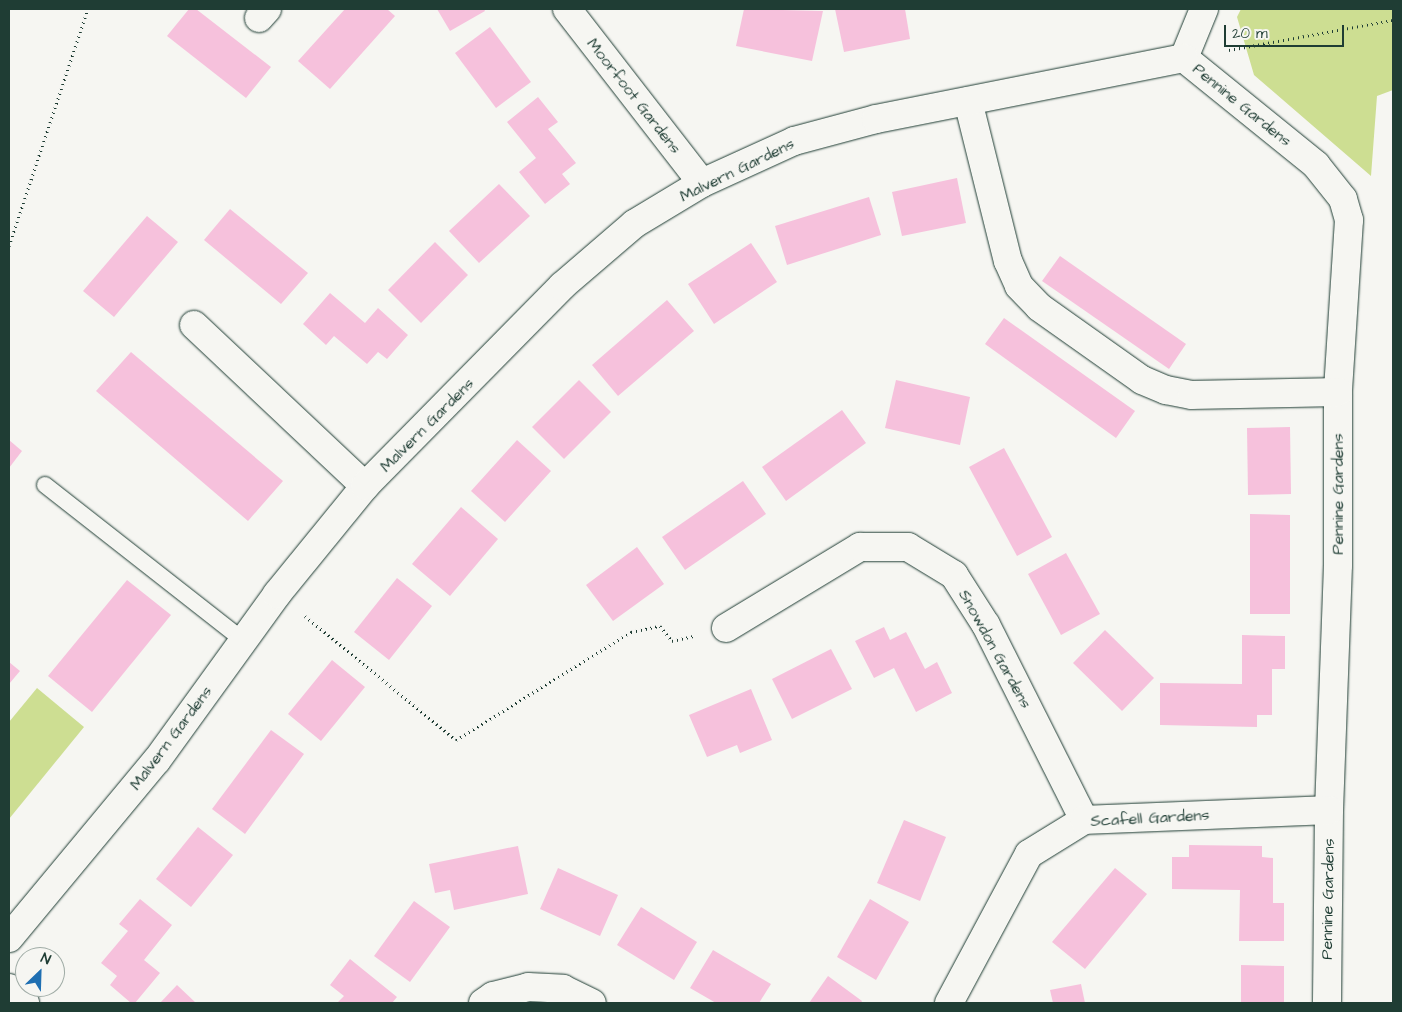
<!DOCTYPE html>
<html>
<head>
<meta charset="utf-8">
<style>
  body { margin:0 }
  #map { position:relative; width:1402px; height:1012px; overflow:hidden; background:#f6f6f2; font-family:"Architects Daughter",sans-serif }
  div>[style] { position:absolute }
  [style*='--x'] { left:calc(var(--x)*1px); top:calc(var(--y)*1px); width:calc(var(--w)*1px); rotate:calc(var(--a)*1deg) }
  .green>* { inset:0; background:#cdde92 }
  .building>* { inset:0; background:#f6c1dc }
  .path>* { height:3px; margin-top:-1.5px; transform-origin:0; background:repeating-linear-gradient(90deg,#1f3d34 0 1px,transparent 0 5px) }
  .roads { filter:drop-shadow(0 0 1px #1f3d34) drop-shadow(0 0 1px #1f3d34) }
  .service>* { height:16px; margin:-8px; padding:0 8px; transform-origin:8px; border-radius:8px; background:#f6f6f2 }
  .minor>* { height:28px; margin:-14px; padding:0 14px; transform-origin:14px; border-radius:14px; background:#f6f6f2 }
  span { translate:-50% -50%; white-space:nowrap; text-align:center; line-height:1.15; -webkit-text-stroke:4px #f6f6f2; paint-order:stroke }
  .street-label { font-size:16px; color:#1f3d34 }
  .frame { position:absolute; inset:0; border:10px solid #1f3d34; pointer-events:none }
  .north { position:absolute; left:15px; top:947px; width:50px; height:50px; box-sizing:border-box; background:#f6f6f2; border:1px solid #a0aca6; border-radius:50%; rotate:24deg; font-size:14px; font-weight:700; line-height:20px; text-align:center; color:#1f3d34 }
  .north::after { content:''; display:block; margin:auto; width:18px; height:22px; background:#1f6fb2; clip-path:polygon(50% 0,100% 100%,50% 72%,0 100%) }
  .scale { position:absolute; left:1224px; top:25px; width:120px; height:22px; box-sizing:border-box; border:2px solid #1f3d34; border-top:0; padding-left:6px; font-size:15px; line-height:18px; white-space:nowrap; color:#1f3d34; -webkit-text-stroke:4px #f6f6f2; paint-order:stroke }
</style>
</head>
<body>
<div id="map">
  <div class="green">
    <div style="clip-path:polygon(1241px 9px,1393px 9px,1393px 90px,1377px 96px,1371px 176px,1254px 75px,1237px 17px)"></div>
    <div style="clip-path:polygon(37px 688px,84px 727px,9px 819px,9px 722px)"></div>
  </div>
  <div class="building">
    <div style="clip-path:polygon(189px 9px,196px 9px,271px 67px,246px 98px,167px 36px)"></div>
    <div style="clip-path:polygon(345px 9px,387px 9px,395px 16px,330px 89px,298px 61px)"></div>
    <div style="clip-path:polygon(437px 9px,484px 9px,485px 11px,450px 31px)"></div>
    <div style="clip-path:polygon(744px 9px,823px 11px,812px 61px,736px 46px)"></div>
    <div style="clip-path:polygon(835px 9px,905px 9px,910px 39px,844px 52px)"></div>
    <div style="clip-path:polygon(490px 27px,531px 82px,496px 108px,455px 53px)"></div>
    <div style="clip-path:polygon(538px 97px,558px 122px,548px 129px,576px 163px,562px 174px,570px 184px,545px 204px,519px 172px,536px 158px,507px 122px)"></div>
    <div style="clip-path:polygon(957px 178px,966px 223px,902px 236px,892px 192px)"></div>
    <div style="clip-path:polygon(499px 184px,530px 216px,479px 263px,449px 231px)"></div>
    <div style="clip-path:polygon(869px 197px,881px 235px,787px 265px,775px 226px)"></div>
    <div style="clip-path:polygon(230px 209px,308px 273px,281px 304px,204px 240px)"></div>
    <div style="clip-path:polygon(147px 216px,178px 242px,114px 317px,83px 291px)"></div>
    <div style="clip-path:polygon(435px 242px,468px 275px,421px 323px,388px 290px)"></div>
    <div style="clip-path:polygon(751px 243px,777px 282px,714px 324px,688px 284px)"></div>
    <div style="clip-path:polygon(1060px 256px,1186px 344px,1169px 369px,1042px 281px)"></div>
    <div style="clip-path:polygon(330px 293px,365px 323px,378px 308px,408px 335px,387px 359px,378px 352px,367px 364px,334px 336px,326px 345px,303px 324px)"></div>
    <div style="clip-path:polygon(667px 300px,694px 331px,618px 396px,592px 365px)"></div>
    <div style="clip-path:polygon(1004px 318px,1135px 411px,1116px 438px,985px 344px)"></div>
    <div style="clip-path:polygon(131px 352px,283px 481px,248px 521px,96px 391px)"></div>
    <div style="clip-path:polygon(579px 380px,611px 412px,564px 459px,532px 427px)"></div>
    <div style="clip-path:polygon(896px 380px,970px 397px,960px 445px,885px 428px)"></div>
    <div style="clip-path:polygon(842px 410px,866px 443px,786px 501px,762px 467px)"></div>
    <div style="clip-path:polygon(1290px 427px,1291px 494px,1248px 495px,1247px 428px)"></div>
    <div style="clip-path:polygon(9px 440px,22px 451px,9px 468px)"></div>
    <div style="clip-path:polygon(517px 440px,551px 471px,505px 522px,471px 491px)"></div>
    <div style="clip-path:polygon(1004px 448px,1052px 537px,1017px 556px,969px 467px)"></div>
    <div style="clip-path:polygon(743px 481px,766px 514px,685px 570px,662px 537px)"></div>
    <div style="clip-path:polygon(461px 507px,498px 539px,450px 596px,412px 564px)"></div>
    <div style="clip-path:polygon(1250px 514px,1290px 515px,1290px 614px,1250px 614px)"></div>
    <div style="clip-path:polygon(637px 547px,664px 584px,613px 621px,586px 585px)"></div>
    <div style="clip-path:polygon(1066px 553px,1100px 614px,1061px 635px,1028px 574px)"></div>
    <div style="clip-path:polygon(397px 578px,432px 606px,389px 660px,354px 632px)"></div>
    <div style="clip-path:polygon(127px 580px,171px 615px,92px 712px,48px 676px)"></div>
    <div style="clip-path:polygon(884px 627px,890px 640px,906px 632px,925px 669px,937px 662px,952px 693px,916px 712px,894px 668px,874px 678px,855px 641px)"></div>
    <div style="clip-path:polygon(1105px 630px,1154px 678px,1122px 711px,1073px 663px)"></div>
    <div style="clip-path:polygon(1242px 635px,1285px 636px,1285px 669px,1272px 669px,1272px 715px,1257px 715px,1257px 727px,1160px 725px,1160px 683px,1242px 684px)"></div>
    <div style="clip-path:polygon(831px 649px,852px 689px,792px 719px,772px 679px)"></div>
    <div style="clip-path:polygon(332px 660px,365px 687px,321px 741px,288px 714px)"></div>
    <div style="clip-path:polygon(9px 662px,20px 671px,9px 684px)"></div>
    <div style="clip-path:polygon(751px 689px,772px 740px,740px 753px,737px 745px,707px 757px,689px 715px)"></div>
    <div style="clip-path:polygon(271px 730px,304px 754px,245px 834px,212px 809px)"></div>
    <div style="clip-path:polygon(904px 820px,946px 837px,920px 901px,877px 883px)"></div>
    <div style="clip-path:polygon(198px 827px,233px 855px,191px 907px,156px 879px)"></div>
    <div style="clip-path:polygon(1189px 845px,1262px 846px,1262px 857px,1273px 858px,1273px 903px,1284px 903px,1284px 941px,1239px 941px,1240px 890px,1172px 889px,1172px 857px,1189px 857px)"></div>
    <div style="clip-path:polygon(518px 846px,528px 894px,454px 910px,450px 890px,435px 893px,429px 864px)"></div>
    <div style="clip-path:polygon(558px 868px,618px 895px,600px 936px,540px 909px)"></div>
    <div style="clip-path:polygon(1115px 868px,1147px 894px,1085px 969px,1052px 942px)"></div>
    <div style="clip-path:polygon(140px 899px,172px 925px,144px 960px,160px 973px,135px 1003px,131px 1003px,110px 985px,117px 976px,101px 963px,128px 931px,119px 924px)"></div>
    <div style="clip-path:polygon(870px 899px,909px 922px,876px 980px,837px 957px)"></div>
    <div style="clip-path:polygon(414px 901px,450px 927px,410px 982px,374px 956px)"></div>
    <div style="clip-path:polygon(641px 907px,697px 942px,674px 980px,617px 945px)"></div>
    <div style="clip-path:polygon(713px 950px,771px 984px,759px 1003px,716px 1003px,690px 988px)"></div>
    <div style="clip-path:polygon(350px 959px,397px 997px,392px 1003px,337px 1003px,344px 996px,330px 985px)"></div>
    <div style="clip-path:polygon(1241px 965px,1284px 966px,1284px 1003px,1241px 1003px)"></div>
    <div style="clip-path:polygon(828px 976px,862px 1001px,861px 1003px,809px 1003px)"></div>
    <div style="clip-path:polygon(1081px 984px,1085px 1003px,1053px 1003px,1050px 990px)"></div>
    <div style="clip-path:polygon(177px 985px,196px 1003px,160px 1003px)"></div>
  </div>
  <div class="path">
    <div style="--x:1229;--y:50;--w:167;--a:-10.4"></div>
    <div style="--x:9;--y:246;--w:250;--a:-71.6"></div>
    <div style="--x:305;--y:616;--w:195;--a:39.4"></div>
    <div style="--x:456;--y:740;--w:206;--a:-31.7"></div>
    <div style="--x:631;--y:632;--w:30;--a:-12"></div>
    <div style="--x:660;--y:626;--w:19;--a:51"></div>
    <div style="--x:672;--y:641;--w:22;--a:-13"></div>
  </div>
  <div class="roads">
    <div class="service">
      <div style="--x:45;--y:485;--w:251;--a:38.1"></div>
    </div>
    <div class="minor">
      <div style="--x:567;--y:9;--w:220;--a:52.2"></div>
      <div style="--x:259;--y:18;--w:12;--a:-48"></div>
      <div style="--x:1184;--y:58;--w:170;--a:39"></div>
      <div style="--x:1316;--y:165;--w:43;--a:51.5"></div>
      <div style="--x:1343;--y:199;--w:22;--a:74"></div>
      <div style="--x:1349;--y:220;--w:172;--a:93.7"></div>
      <div style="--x:1338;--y:392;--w:173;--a:90"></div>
      <div style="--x:1338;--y:565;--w:245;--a:92.1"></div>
      <div style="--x:1329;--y:810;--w:193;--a:90.6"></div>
      <div style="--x:1184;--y:58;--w:53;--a:-67.8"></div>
      <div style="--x:968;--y:101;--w:165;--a:76"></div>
      <div style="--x:1008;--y:261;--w:27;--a:66"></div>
      <div style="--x:1019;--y:286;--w:29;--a:46"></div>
      <div style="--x:1039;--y:307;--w:126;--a:35.3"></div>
      <div style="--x:1142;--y:380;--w:26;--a:23"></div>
      <div style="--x:1166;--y:390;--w:26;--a:11"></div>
      <div style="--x:1192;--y:395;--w:146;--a:-1.2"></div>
      <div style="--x:194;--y:325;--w:235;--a:43.3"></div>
      <div style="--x:726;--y:628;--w:157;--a:-31.2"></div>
      <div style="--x:860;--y:547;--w:48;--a:0"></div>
      <div style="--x:908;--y:547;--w:54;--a:31.3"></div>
      <div style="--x:954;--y:575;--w:59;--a:57.4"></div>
      <div style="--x:986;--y:625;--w:218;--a:63.3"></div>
      <div style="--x:9;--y:938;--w:231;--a:-50.3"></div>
      <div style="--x:157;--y:760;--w:205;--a:-54.1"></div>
      <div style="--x:277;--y:594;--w:139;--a:-50.8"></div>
      <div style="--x:365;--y:486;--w:281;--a:-45.4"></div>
      <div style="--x:562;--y:286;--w:95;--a:-40.7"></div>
      <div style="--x:634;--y:224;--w:79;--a:-31.1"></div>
      <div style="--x:702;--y:183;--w:101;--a:-24.5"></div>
      <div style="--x:794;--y:141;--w:85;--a:-15"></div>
      <div style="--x:876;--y:119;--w:314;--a:-11.2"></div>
      <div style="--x:9;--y:988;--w:22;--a:43"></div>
      <div style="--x:483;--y:1003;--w:12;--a:-35"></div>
      <div style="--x:493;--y:996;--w:36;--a:-14"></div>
      <div style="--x:528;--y:987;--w:35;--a:3"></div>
      <div style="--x:563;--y:989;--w:32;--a:26"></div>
      <div style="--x:949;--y:1003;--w:169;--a:-61.8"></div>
      <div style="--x:1029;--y:854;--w:65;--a:-31.7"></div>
      <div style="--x:1084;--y:820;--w:245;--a:-2.3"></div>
    </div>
  </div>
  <div class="street-label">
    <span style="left:634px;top:96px;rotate:52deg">Moorfoot Gardens</span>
    <span style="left:1242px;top:105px;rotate:39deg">Pennine Gardens</span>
    <span style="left:737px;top:170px;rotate:-26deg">Malvern Gardens</span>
    <span style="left:427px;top:425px;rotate:-45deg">Malvern Gardens</span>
    <span style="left:1338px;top:494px;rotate:-90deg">Pennine Gardens</span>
    <span style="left:995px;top:649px;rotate:61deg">Snowdon Gardens</span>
    <span style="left:171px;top:738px;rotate:-53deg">Malvern Gardens</span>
    <span style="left:1150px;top:818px;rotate:-3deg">Scafell Gardens</span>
    <span style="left:1328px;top:899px;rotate:-89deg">Pennine Gardens</span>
  </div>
  <div class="frame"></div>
  <div class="north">N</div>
  <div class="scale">20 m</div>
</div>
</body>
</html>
